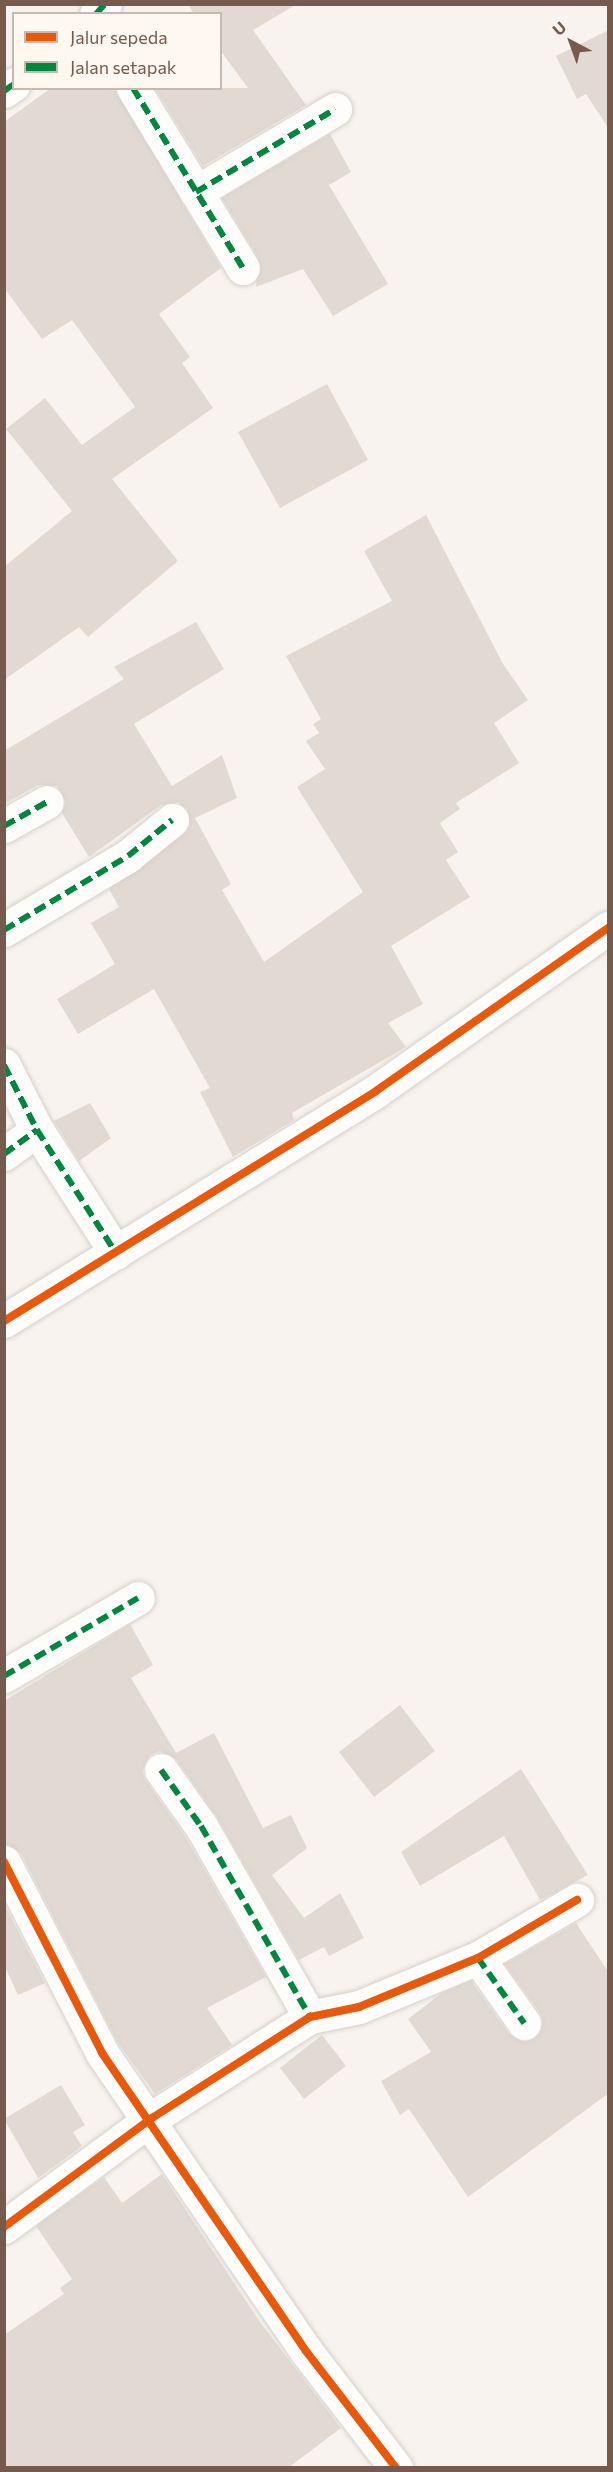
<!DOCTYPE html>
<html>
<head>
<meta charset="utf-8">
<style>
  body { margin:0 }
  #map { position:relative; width:613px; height:2472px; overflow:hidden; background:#f8f3ee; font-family:Commissioner,sans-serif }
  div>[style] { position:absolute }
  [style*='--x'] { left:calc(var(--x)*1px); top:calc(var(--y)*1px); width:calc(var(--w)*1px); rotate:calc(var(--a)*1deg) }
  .building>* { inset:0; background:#e2d9d3 }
  .roads { filter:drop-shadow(0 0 2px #d6d0ca) drop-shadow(0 0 2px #d6d0ca) }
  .street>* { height:33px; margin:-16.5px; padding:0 16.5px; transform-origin:16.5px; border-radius:16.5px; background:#fefdfc }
  .quiet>* { height:6px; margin-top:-3px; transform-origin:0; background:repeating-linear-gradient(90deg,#00873e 0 12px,transparent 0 18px) }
  .cycleway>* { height:8px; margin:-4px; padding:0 4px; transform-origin:4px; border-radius:4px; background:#e8590c }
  span { translate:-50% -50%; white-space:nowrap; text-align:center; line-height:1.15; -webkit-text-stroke:4.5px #fef8f1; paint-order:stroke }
  .frame { position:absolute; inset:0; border:6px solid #765a4e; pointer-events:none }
  .legend { position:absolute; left:12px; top:12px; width:210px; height:78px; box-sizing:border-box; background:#fef8f1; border:2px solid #c8b9b0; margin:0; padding:8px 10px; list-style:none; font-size:18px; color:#765a4e }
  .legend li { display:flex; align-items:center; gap:12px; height:30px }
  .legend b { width:30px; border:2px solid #c8b9b0 }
  .north { position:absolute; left:541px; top:12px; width:60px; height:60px; -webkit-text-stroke:4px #fef8f1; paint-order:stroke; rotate:319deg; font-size:16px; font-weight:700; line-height:24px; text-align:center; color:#765a4e }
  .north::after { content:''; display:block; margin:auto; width:21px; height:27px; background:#765a4e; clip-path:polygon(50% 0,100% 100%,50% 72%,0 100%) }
</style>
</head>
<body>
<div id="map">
  <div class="building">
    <div style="clip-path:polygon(188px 4px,297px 4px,253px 30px,306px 105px,203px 166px,155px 88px,248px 88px,220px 50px,220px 14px,194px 14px)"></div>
    <div style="clip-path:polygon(609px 30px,609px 129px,586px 94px,577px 99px,556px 56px)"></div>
    <div style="clip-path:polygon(51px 88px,114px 88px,221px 268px,159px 314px,190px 357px,182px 363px,213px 408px,112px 479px,178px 561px,88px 637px,79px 627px,4px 680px,4px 567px,72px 511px,6px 429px,45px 398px,82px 445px,135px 407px,72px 320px,42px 339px,4px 288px,4px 122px)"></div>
    <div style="clip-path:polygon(330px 134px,351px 172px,329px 185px,388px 284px,333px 316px,303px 269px,256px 287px,259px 259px,222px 198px)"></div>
    <div style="clip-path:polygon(327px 384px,368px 460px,280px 508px,238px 432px)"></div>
    <div style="clip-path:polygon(426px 515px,503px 664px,528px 700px,494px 723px,519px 763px,456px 803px,460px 809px,440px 823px,458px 852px,446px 860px,470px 897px,391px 946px,423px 1004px,388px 1023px,406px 1047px,292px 1113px,294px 1120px,233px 1157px,200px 1092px,210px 1088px,154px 989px,78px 1034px,57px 999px,115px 964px,91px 923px,119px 907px,109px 889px,184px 834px,190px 826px,187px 809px,178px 802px,161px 805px,89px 857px,62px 813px,66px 802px,57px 786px,38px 785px,4px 804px,4px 751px,124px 679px,114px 667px,196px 622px,224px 669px,134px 724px,172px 786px,222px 755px,237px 798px,195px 818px,231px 884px,222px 890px,264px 962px,363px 892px,297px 787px,325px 769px,306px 741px,319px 733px,313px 724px,321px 719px,286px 656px,392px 601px,364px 551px)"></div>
    <div style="clip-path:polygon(90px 1103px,111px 1138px,79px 1161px,54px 1121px)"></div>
    <div style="clip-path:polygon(130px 1624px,153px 1665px,131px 1678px,176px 1753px,214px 1733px,263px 1828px,291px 1815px,307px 1848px,272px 1875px,304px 1918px,340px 1893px,364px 1938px,329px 1956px,324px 1947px,299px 1960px,217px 1817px,176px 1759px,160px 1751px,150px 1755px,142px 1771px,146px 1781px,185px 1836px,266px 1977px,207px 2008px,232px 2045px,155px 2094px,118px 2043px,21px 1853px,4px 1843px,4px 1701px)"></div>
    <div style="clip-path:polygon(400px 1705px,435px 1751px,374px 1797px,339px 1752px)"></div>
    <div style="clip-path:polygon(521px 1769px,588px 1875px,540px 1900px,504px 1836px,420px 1886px,401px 1852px)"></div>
    <div style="clip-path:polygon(4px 1904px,45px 1983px,18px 1995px,4px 1965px)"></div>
    <div style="clip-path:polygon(576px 1923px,609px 1973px,609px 2093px,468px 2197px,409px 2109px,400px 2115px,381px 2081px,431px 2052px,408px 2019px,442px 1993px,471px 1981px,509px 2034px,525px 2042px,535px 2038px,543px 2022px,540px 2013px,505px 1964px)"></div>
    <div style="clip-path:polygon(322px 2035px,346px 2066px,304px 2099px,280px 2068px)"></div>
    <div style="clip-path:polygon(61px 2085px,85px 2125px,73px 2132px,82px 2146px,38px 2178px,4px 2119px)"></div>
    <div style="clip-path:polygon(162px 2174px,260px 2322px,341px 2428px,288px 2468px,4px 2468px,4px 2335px,64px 2294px,60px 2288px,72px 2279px,36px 2226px,104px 2177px,122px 2203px)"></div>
  </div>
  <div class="roads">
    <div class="street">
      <div style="--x:96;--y:14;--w:13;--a:-48"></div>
      <div style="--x:133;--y:88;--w:211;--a:58.6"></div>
      <div style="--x:4;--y:91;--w:12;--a:-35"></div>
      <div style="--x:196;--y:192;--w:162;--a:-30.8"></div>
      <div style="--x:4;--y:826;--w:49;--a:-29.2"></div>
      <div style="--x:4;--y:930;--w:144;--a:-30.8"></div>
      <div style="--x:128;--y:856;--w:57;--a:-39.3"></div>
      <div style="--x:4;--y:1065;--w:73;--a:63.1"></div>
      <div style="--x:37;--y:1130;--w:146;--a:57.3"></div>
      <div style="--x:4;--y:1154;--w:41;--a:-36"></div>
      <div style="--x:4;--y:1321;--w:437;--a:-31.7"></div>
      <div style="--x:376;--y:1091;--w:284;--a:-35.1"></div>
      <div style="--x:4;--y:1676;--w:155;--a:-30.2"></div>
      <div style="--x:161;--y:1770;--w:69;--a:54.5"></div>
      <div style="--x:201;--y:1826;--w:220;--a:60.3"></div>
      <div style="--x:4;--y:1862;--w:215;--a:62.8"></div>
      <div style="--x:102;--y:2053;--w:361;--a:55.6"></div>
      <div style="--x:306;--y:2351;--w:148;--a:52.4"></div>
      <div style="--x:478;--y:1958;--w:80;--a:54.7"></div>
      <div style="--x:4;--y:2227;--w:184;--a:-36.4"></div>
      <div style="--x:152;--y:2118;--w:188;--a:-32.6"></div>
      <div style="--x:310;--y:2017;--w:50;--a:-11.5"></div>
      <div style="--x:359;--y:2007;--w:129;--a:-22.4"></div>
      <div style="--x:478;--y:1958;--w:115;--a:-30.4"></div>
    </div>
  </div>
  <div class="quiet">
    <div style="--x:96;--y:14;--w:13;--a:-48"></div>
    <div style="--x:133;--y:88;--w:211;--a:58.6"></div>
    <div style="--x:4;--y:91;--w:12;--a:-35"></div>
    <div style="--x:196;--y:192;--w:162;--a:-30.8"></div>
    <div style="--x:4;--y:826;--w:49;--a:-29.2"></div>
    <div style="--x:4;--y:930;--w:144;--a:-30.8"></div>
    <div style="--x:128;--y:856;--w:57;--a:-39.3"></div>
    <div style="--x:4;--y:1065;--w:73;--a:63.1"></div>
    <div style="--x:37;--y:1130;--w:146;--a:57.3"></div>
    <div style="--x:4;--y:1154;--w:41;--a:-36"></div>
    <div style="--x:4;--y:1676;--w:155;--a:-30.2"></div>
    <div style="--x:161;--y:1770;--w:69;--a:54.5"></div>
    <div style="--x:201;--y:1826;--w:220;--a:60.3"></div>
    <div style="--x:478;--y:1958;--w:80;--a:54.7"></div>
  </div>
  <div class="cycleway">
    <div style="--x:4;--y:1321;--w:437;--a:-31.7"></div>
    <div style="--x:376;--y:1091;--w:284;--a:-35.1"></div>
    <div style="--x:4;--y:1862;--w:215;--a:62.8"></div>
    <div style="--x:102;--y:2053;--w:361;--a:55.6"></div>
    <div style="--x:306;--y:2351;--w:148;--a:52.4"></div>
    <div style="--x:4;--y:2227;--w:184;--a:-36.4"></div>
    <div style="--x:152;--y:2118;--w:188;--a:-32.6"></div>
    <div style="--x:310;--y:2017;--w:50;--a:-11.5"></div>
    <div style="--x:359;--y:2007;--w:129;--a:-22.4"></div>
    <div style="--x:478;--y:1958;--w:115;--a:-30.4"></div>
  </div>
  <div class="frame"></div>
  <ul class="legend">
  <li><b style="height:8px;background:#e8590c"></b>Jalur sepeda</li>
  <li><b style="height:8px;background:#00873e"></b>Jalan setapak</li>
  </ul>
  <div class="north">U</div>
</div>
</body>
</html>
